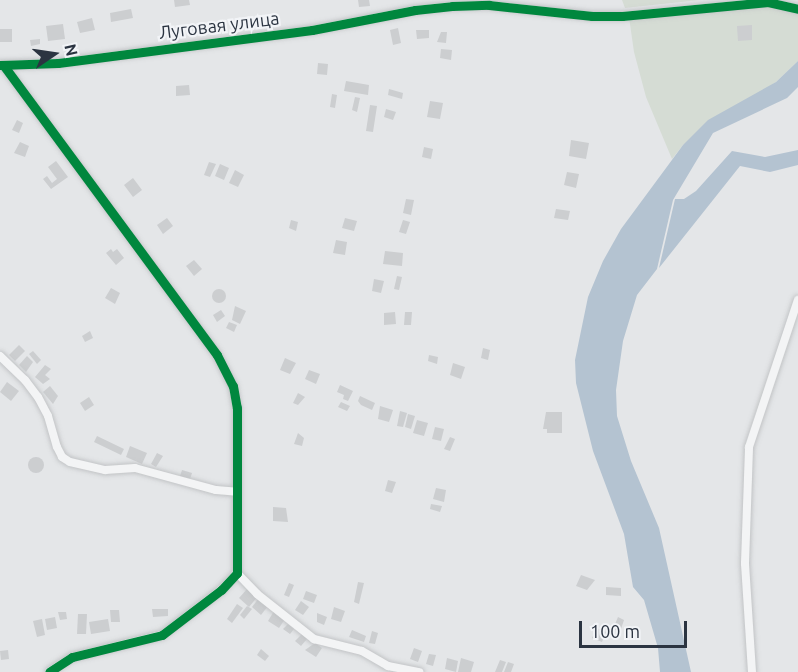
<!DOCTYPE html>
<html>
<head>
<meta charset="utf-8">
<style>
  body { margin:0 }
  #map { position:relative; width:798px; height:672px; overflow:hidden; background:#e4e6e8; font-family:Ubuntu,sans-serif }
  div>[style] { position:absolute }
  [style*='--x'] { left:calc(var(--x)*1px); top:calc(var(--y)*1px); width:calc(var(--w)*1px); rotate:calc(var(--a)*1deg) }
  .green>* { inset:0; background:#d5dcd4 }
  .water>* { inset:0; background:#b4c3d1 }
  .building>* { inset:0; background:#ccced0 }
  .round { border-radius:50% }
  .roads { filter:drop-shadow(0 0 2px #c2c4c6) drop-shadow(0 0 2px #c2c4c6) }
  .street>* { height:8px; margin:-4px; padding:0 4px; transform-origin:4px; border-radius:4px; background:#f3f4f5 }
  .cycleway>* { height:9px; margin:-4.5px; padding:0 4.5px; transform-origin:4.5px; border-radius:4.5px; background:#00873e }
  span { translate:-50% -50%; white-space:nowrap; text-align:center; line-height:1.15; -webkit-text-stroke:4.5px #f2f4f7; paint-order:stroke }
  .street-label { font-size:18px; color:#2b3441 }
  .north { position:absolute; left:24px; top:24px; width:60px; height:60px; -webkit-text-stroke:4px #f2f4f7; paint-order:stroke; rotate:77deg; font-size:16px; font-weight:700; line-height:24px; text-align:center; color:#2b3441 }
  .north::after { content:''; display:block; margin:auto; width:21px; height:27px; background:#2b3441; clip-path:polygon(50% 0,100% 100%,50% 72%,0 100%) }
  .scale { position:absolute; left:579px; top:621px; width:108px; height:27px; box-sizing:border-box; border:3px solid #2b3441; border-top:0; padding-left:8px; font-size:18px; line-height:21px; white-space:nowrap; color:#2b3441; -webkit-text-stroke:4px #f2f4f7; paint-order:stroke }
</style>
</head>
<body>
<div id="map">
  <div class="green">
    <div style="clip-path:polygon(622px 0,699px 0,625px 8px)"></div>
    <div style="clip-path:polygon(766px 5px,798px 13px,798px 61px,776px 82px,683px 145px,672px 159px,646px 97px,634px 52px,629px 17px)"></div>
  </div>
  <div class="water">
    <div style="clip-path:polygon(798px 61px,798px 87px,787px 98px,713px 133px,673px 200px,657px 269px,637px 295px,623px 341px,616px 390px,617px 416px,631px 461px,659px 528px,691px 672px,660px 672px,658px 648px,644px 600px,633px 587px,624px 534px,593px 451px,576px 383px,575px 360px,588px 297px,603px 261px,621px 229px,683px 145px,708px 120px,776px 82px)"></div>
    <div style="clip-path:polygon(798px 150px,798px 165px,770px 172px,740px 166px,659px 268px,675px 199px,684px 199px,696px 191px,732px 151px,765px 157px)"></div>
  </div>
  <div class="building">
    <div style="clip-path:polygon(174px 0,189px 0,190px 5px,175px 7px)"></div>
    <div style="clip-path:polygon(358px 0,369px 0,370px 6px,359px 7px)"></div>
    <div style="clip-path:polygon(131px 9px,133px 18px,111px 22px,110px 13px)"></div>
    <div style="clip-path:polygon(92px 18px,95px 30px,80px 33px,77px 22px)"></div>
    <div style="clip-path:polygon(63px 24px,65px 39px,48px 41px,46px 26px)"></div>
    <div style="clip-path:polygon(752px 25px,752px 40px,738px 41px,737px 26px)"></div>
    <div style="clip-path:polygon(398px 28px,401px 43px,393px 45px,390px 30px)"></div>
    <div style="clip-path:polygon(0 29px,12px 29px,12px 42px,0 42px)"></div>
    <div style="clip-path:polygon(416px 30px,429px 30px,429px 38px,417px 39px)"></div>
    <div style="clip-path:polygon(441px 32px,447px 32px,446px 43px,437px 42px)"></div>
    <div style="clip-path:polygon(40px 39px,40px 44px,31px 46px,30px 40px)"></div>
    <div style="clip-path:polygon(441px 49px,452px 50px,451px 60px,440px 58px)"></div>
    <div style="clip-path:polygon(318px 63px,328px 64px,327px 75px,317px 74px)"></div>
    <div style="clip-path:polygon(346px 81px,369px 85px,368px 95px,344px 91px)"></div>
    <div style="clip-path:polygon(189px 85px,190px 95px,176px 96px,176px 86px)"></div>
    <div style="clip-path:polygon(389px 89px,403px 93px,402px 99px,388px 95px)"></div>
    <div style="clip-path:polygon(332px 94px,337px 95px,335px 108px,330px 107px)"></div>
    <div style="clip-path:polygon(355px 97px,360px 98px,357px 112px,352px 110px)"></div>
    <div style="clip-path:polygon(430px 101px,443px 103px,440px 119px,427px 117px)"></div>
    <div style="clip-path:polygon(370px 105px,377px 106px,373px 132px,366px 131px)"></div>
    <div style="clip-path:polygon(386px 109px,396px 112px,393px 120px,384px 117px)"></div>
    <div style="clip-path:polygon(17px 120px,23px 123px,19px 133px,12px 130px)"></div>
    <div style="clip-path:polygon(571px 140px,589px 143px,586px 159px,569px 156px)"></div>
    <div style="clip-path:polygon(20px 142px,29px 146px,25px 157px,14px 153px)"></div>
    <div style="clip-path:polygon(424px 147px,433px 149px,431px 159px,422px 157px)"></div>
    <div style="clip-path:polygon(56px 161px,68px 177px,51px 189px,43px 179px,47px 176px,52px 183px,57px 179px,48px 167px)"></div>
    <div style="clip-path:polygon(209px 162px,216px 164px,210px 177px,204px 175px)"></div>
    <div style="clip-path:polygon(220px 164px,229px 168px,224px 180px,215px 176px)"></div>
    <div style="clip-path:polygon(235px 170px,244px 175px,238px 187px,229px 183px)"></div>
    <div style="clip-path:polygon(567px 172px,579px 174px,576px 188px,564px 185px)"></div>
    <div style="clip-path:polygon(133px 178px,142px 190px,133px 197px,124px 185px)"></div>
    <div style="clip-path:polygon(406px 199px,414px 200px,411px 215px,403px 213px)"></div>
    <div style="clip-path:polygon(556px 209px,570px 211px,568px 220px,554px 218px)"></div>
    <div style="clip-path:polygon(167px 218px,173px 226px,163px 234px,157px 225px)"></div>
    <div style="clip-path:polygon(345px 218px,357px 221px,354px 231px,342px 228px)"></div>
    <div style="clip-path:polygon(291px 220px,298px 222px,296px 231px,289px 228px)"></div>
    <div style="clip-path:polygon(403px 220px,410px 222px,406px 234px,399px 232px)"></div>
    <div style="clip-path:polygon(336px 240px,347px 242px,345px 255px,333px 253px)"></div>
    <div style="clip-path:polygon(111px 249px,113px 252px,117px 249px,124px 258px,116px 265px,106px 253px)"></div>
    <div style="clip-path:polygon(385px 251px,403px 253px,402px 266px,383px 264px)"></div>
    <div style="clip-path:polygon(194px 260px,202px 269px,194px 276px,186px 266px)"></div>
    <div style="clip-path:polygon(397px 276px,402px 277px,399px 290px,394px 289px)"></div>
    <div style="clip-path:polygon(374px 279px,384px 281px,381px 293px,372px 291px)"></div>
    <div style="clip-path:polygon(111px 288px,120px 293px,115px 304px,105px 298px)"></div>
    <div class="round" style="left:212px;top:289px;width:14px;height:14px"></div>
    <div style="clip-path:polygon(235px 306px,246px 311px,240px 324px,232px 320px)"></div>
    <div style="clip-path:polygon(221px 310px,225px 316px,217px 322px,213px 315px)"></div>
    <div style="clip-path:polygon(395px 312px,396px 324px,384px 325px,384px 313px)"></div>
    <div style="clip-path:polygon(405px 312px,412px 312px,411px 325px,404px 325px)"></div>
    <div style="clip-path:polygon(229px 322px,237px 325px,234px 332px,226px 328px)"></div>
    <div style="clip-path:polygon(90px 331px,93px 338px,85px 342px,82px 336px)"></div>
    <div style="clip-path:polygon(19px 345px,25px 351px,15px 361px,9px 355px)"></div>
    <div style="clip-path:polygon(483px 348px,490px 350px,488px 360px,481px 358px)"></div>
    <div style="clip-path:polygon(33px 351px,41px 360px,37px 364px,29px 354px)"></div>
    <div style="clip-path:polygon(429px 355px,438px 357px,437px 364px,428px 361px)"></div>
    <div style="clip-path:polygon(27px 356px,33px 362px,26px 372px,19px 365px)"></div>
    <div style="clip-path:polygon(285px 358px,296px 363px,290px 374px,280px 370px)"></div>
    <div style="clip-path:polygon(453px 363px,465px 367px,461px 379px,450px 375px)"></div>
    <div style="clip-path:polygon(45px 365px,51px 369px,45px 375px,50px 379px,43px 384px,35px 377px)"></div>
    <div style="clip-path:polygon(309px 370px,320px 374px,316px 384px,305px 379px)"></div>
    <div style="clip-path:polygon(7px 382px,19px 391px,11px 401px,0 392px)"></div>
    <div style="clip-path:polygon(340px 385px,353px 391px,348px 401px,343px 399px,344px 395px,337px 392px)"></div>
    <div style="clip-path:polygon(50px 386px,58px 396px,53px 404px,43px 392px)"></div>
    <div style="clip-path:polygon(298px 393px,305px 397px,298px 405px,293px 403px)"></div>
    <div style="clip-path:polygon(360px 396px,375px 403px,372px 410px,361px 405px,358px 401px)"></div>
    <div style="clip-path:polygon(89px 397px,94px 405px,85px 411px,80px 403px)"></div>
    <div style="clip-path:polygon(341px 402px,350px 406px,347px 411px,338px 407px)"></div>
    <div style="clip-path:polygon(380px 406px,393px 410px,389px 422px,378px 419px)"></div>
    <div style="clip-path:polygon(400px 411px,407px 413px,403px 427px,397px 426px)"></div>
    <div style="clip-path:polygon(546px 412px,562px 412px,562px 433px,547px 433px,547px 429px,543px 429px)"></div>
    <div style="clip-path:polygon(408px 414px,415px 416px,411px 429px,405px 427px)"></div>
    <div style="clip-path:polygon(417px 420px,428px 423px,424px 436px,413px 433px)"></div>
    <div style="clip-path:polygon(435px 427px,444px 429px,441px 441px,432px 439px)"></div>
    <div style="clip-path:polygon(298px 433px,304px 438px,302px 446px,294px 444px)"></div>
    <div style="clip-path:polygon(97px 436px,124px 449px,121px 455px,94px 442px)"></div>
    <div style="clip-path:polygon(450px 437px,455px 439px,450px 451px,444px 449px)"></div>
    <div style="clip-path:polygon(130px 446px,147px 453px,142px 464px,126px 457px)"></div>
    <div style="clip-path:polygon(157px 453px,163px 456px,156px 467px,151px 464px)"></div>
    <div class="round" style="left:28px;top:457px;width:16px;height:16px"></div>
    <div style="clip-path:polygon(182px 470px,192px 473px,190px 479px,180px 476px)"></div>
    <div style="clip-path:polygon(388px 480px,396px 482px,392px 493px,385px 491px)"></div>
    <div style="clip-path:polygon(436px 488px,446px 490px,444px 502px,433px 499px)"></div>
    <div style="clip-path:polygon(431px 504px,442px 506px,440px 512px,430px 509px)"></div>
    <div style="clip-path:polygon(273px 507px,286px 508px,288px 522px,273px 521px)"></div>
    <div style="clip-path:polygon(581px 575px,595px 580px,587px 590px,576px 586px)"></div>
    <div style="clip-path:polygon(358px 582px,364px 583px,359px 604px,354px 602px)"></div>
    <div style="clip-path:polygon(289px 583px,294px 585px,289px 597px,284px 595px)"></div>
    <div style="clip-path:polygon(606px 587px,621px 588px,621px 596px,606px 595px)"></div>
    <div style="clip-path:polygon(248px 588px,258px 596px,249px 607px,239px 598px)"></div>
    <div style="clip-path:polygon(306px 591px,317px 595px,314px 603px,303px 599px)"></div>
    <div style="clip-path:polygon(259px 598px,268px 606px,261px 615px,252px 607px)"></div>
    <div style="clip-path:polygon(301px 601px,309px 607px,303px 615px,295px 610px)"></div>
    <div style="clip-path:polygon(237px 604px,243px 608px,232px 623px,227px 619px)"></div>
    <div style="clip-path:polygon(247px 606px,252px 609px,244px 619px,240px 615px)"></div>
    <div style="clip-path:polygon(334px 607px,345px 611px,341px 622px,331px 619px)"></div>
    <div style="clip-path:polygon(152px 609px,168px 609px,168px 616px,153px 617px)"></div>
    <div style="clip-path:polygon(110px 610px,119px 610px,120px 622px,111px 622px)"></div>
    <div style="clip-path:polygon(274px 611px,285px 619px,279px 628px,268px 621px)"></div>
    <div style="clip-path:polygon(58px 612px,66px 612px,67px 619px,60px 620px)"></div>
    <div style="clip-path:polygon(317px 613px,327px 617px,324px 625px,317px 622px)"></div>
    <div style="clip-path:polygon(78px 614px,87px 614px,86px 634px,77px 634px)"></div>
    <div style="clip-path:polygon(55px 617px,57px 628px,47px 630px,45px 619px)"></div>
    <div style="clip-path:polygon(618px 617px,624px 620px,620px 632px,613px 629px)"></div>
    <div style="clip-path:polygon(42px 619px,45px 635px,37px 637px,33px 621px)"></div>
    <div style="clip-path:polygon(108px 619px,110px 631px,91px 634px,89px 622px)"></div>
    <div style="clip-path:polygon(288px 624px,294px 629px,290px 634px,283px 629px)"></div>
    <div style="clip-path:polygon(597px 628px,606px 632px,602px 642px,592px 638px)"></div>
    <div style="clip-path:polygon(352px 630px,366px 636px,364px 642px,349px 637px)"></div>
    <div style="clip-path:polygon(372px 631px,378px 633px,375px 644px,369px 643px)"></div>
    <div style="clip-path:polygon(302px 634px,307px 639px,301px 646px,295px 641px)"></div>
    <div style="clip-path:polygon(315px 643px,322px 648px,316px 657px,305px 650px)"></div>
    <div style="clip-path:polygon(414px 648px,422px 651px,418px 662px,410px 659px)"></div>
    <div style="clip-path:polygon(261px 649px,269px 656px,265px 661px,257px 655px)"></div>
    <div style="clip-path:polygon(8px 650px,9px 659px,1px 660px,0 651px)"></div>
    <div style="clip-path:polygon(429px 654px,436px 655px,433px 666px,426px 664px)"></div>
    <div style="clip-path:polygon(447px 658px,458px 661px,456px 672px,445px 669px)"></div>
    <div style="clip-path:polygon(461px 658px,474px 662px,471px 672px,458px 672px)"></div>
    <div style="clip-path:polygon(500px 660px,506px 662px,502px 672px,495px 672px)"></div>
    <div style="clip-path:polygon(508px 662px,514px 664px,511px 672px,504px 672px)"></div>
  </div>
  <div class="roads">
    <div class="street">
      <div style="--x:0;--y:65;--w:58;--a:-2"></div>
      <div style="--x:58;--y:63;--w:256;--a:-7.4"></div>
      <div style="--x:312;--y:30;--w:105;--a:-11"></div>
      <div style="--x:415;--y:10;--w:37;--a:-6"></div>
      <div style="--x:452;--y:6;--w:37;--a:-2"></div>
      <div style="--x:489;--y:5;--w:104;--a:6.1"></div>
      <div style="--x:592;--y:16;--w:30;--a:0"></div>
      <div style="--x:622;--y:16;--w:147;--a:-5.5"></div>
      <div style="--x:768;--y:2;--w:31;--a:13"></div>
      <div style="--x:4;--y:66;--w:359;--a:53.6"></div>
      <div style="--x:217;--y:355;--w:35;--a:63"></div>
      <div style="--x:233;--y:386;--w:22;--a:80"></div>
      <div style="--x:237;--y:408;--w:165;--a:90"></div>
      <div style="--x:237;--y:573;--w:23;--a:133"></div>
      <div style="--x:221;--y:590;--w:74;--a:142.7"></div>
      <div style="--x:162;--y:635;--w:93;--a:166.3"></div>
      <div style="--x:72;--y:657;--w:27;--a:147"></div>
      <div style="--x:0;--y:356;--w:35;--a:44"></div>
      <div style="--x:25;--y:380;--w:21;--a:53"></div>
      <div style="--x:38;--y:397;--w:21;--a:62"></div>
      <div style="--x:48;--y:416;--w:32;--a:74"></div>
      <div style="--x:57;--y:447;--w:11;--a:63"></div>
      <div style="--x:62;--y:457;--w:9;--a:32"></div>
      <div style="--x:70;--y:462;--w:36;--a:13"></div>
      <div style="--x:105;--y:470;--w:30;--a:-4"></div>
      <div style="--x:135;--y:468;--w:84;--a:15.2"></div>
      <div style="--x:216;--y:490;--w:21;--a:5"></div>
      <div style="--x:237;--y:573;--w:29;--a:46"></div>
      <div style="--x:257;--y:594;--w:73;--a:38.3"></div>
      <div style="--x:314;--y:639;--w:49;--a:14"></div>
      <div style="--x:362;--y:651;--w:30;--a:30"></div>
      <div style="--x:388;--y:666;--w:32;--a:11"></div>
      <div style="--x:752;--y:672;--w:109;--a:-93.7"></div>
      <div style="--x:745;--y:563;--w:116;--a:-88"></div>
      <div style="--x:749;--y:447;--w:155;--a:-71.6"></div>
    </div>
  </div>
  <div class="cycleway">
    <div style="--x:0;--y:65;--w:58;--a:-2"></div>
    <div style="--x:58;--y:63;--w:256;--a:-7.4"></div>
    <div style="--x:312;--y:30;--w:105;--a:-11"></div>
    <div style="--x:415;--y:10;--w:37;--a:-6"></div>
    <div style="--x:452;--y:6;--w:37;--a:-2"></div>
    <div style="--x:489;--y:5;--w:104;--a:6.1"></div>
    <div style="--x:592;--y:16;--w:30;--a:0"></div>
    <div style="--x:622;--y:16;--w:147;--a:-5.5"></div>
    <div style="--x:768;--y:2;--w:31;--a:13"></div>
    <div style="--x:4;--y:66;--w:359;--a:53.6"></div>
    <div style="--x:217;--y:355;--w:35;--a:63"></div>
    <div style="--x:233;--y:386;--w:22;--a:80"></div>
    <div style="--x:237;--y:408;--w:165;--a:90"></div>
    <div style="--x:237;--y:573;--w:23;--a:133"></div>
    <div style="--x:221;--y:590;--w:74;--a:142.7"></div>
    <div style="--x:162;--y:635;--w:93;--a:166.3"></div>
    <div style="--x:72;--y:657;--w:27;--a:147"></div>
  </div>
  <div class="street-label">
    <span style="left:219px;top:25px;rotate:-7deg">Луговая улица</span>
  </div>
  <div class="north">N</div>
  <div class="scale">100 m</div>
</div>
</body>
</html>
